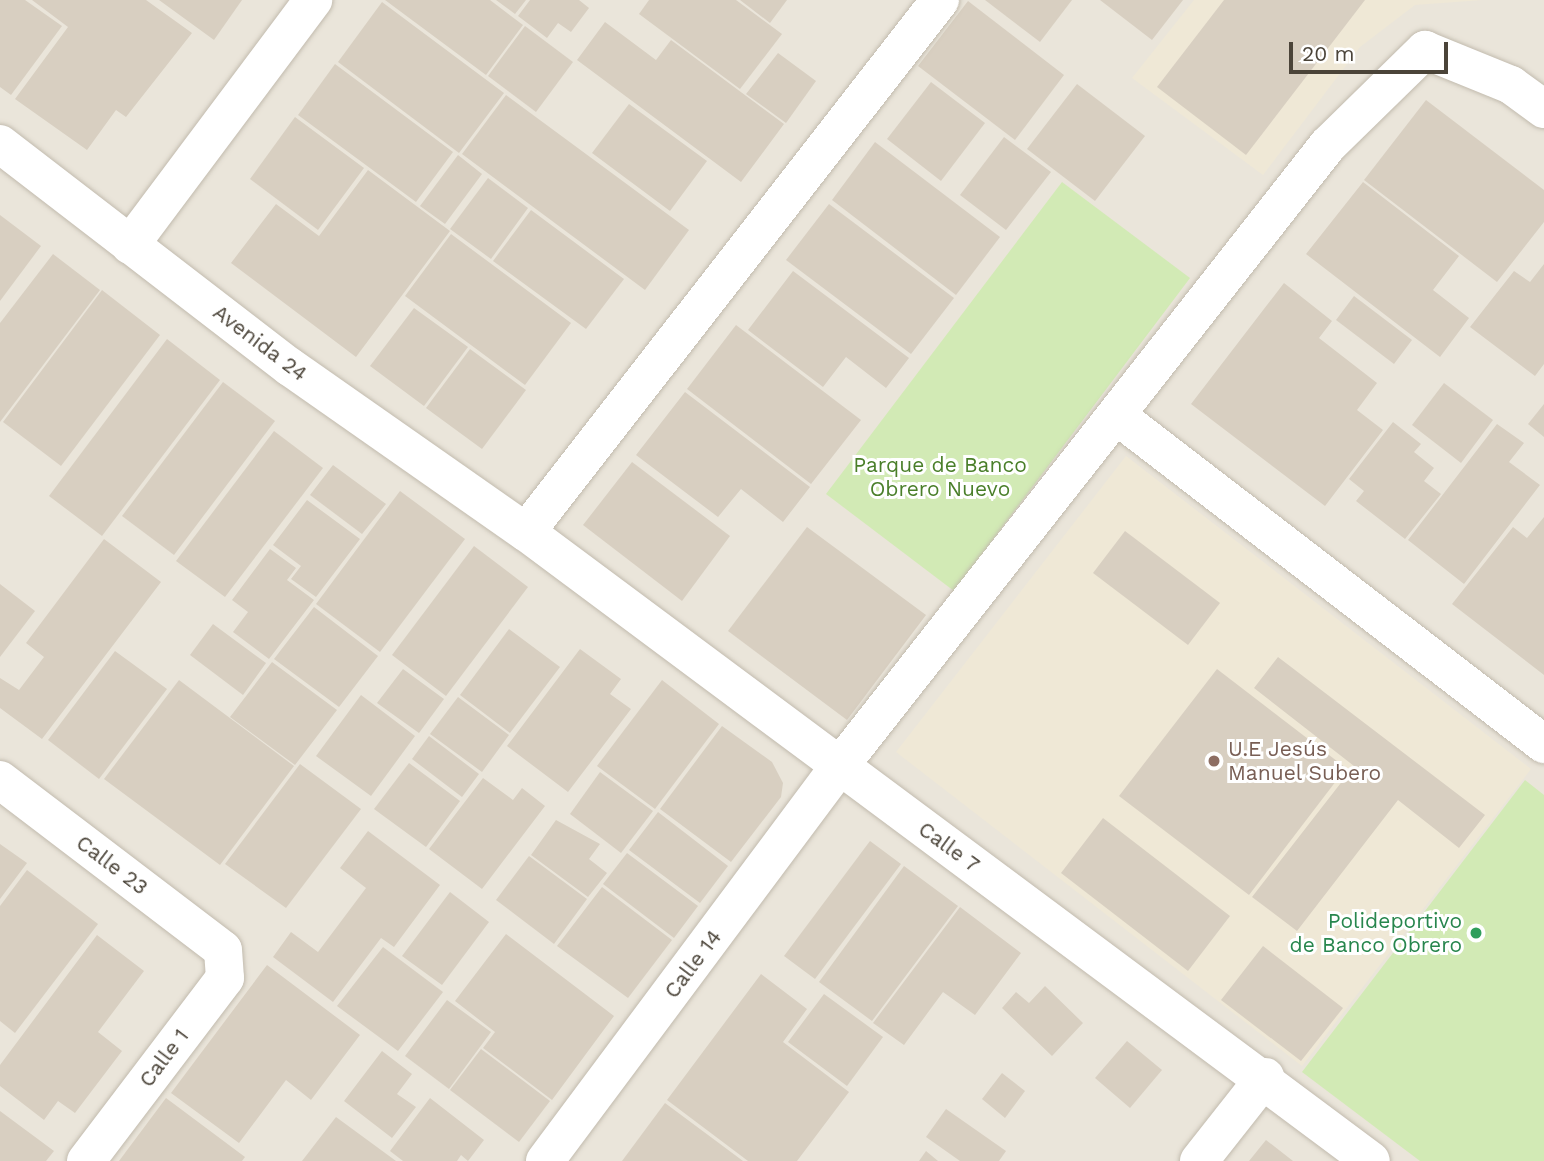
<!DOCTYPE html>
<html>
<head>
<meta charset="utf-8">
<style>
  body { margin:0 }
  #map { position:relative; width:1544px; height:1161px; overflow:hidden; background:#f6f3ec; font-family:"Work Sans",sans-serif }
  div>[style] { position:absolute }
  [style*='--x'] { left:calc(var(--x)*1px); top:calc(var(--y)*1px); width:calc(var(--w)*1px); rotate:calc(var(--a)*1deg) }
  .residential>* { inset:0; background:#eae5da }
  .education>* { inset:0; background:#efe8d6 }
  .green>* { inset:0; background:#d2eab5 }
  .building>* { inset:0; background:#d8cfc1 }
  .roads { filter:drop-shadow(0 0 2px #c2bbae) drop-shadow(0 0 2px #c2bbae) }
  .minor>* { height:38px; margin:-19px; padding:0 19px; transform-origin:19px; border-radius:19px; background:#fff }
  .dots>* { width:19px; height:19px; translate:-50% -50%; box-sizing:border-box; border:4px solid #fff; border-radius:50% }
  span { translate:-50% -50%; white-space:nowrap; text-align:center; line-height:1.15; -webkit-text-stroke:6px #fff; paint-order:stroke }
  .street-label { font-size:21px; color:#4b4439 }
  .park-label { font-size:21px; color:#4a7f2a }
  .education-label { font-size:21px; color:#785e54 }
  .left { translate:0 -50%; text-align:left }
  .leisure-label { font-size:21px; color:#27864d }
  .right { translate:-100% -50%; text-align:right }
  .scale { position:absolute; left:1289px; top:42px; width:159px; height:32px; box-sizing:border-box; border:4px solid #4b4439; border-top:0; padding-left:9px; font-size:21px; line-height:24px; white-space:nowrap; color:#4b4439; -webkit-text-stroke:5px #fff; paint-order:stroke }
</style>
</head>
<body>
<div id="map">
  <div class="residential">
    <div style="clip-path:polygon(0 0,1544px 0,1544px 1161px,0 1161px)"></div>
  </div>
  <div class="education">
    <div style="clip-path:polygon(1194px 0,1482px 0,1415px 5px,1360px 47px,1263px 175px,1132px 78px)"></div>
    <div style="clip-path:polygon(1126px 456px,1531px 769px,1302px 1066px,896px 752px)"></div>
  </div>
  <div class="green">
    <div style="clip-path:polygon(1062px 182px,1190px 278px,954px 591px,826px 494px)"></div>
    <div style="clip-path:polygon(1525px 780px,1544px 795px,1544px 1161px,1420px 1161px,1302px 1072px)"></div>
  </div>
  <div class="building">
    <div style="clip-path:polygon(0 0,25px 0,62px 26px,11px 95px,0 87px)"></div>
    <div style="clip-path:polygon(32px 0,146px 0,192px 33px,126px 117px,116px 110px,87px 150px,15px 99px,68px 27px)"></div>
    <div style="clip-path:polygon(159px 0,242px 0,214px 40px)"></div>
    <div style="clip-path:polygon(385px 0,490px 0,523px 25px,486px 75px)"></div>
    <div style="clip-path:polygon(496px 0,526px 0,515px 14px)"></div>
    <div style="clip-path:polygon(530px 0,579px 0,589px 8px,571px 32px,558px 23px,547px 38px,518px 16px)"></div>
    <div style="clip-path:polygon(649px 0,736px 0,782px 34px,740px 89px,639px 14px)"></div>
    <div style="clip-path:polygon(740px 0,787px 0,770px 23px)"></div>
    <div style="clip-path:polygon(985px 0,1072px 0,1040px 42px)"></div>
    <div style="clip-path:polygon(1100px 0,1183px 0,1152px 40px)"></div>
    <div style="clip-path:polygon(1224px 0,1365px 0,1246px 155px,1157px 87px)"></div>
    <div style="clip-path:polygon(968px 1px,1064px 75px,1015px 140px,918px 66px)"></div>
    <div style="clip-path:polygon(382px 2px,504px 93px,459px 153px,338px 62px)"></div>
    <div style="clip-path:polygon(605px 22px,656px 60px,671px 40px,784px 124px,741px 182px,577px 60px)"></div>
    <div style="clip-path:polygon(525px 26px,573px 62px,536px 112px,488px 76px)"></div>
    <div style="clip-path:polygon(778px 53px,816px 81px,786px 123px,746px 94px)"></div>
    <div style="clip-path:polygon(335px 64px,453px 152px,416px 202px,298px 115px)"></div>
    <div style="clip-path:polygon(931px 82px,985px 123px,941px 181px,887px 139px)"></div>
    <div style="clip-path:polygon(1077px 84px,1145px 136px,1095px 201px,1027px 149px)"></div>
    <div style="clip-path:polygon(506px 95px,689px 230px,645px 290px,462px 154px)"></div>
    <div style="clip-path:polygon(1426px 100px,1544px 190px,1544px 222px,1497px 282px,1364px 180px)"></div>
    <div style="clip-path:polygon(629px 104px,707px 161px,670px 211px,592px 153px)"></div>
    <div style="clip-path:polygon(295px 117px,364px 168px,318px 230px,250px 179px)"></div>
    <div style="clip-path:polygon(1004px 137px,1051px 172px,1006px 230px,960px 195px)"></div>
    <div style="clip-path:polygon(875px 142px,1000px 237px,956px 295px,832px 200px)"></div>
    <div style="clip-path:polygon(458px 155px,482px 174px,445px 224px,420px 206px)"></div>
    <div style="clip-path:polygon(368px 170px,450px 231px,356px 357px,231px 263px,276px 204px,319px 236px)"></div>
    <div style="clip-path:polygon(488px 178px,528px 208px,491px 259px,450px 229px)"></div>
    <div style="clip-path:polygon(1363px 182px,1459px 256px,1433px 290px,1469px 318px,1440px 357px,1306px 254px)"></div>
    <div style="clip-path:polygon(829px 204px,954px 298px,911px 354px,786px 260px)"></div>
    <div style="clip-path:polygon(531px 210px,624px 279px,586px 329px,493px 261px)"></div>
    <div style="clip-path:polygon(0 215px,41px 246px,0 301px)"></div>
    <div style="clip-path:polygon(451px 234px,571px 323px,525px 385px,405px 296px)"></div>
    <div style="clip-path:polygon(53px 254px,100px 290px,0 422px,0 323px)"></div>
    <div style="clip-path:polygon(1544px 264px,1544px 364px,1535px 376px,1470px 327px,1514px 271px,1530px 282px)"></div>
    <div style="clip-path:polygon(793px 271px,909px 358px,886px 388px,846px 357px,823px 387px,748px 330px)"></div>
    <div style="clip-path:polygon(1284px 283px,1332px 321px,1319px 338px,1377px 383px,1357px 410px,1383px 430px,1325px 506px,1191px 404px)"></div>
    <div style="clip-path:polygon(102px 290px,160px 335px,61px 466px,3px 422px)"></div>
    <div style="clip-path:polygon(1354px 296px,1412px 340px,1394px 364px,1336px 320px)"></div>
    <div style="clip-path:polygon(414px 308px,468px 347px,424px 406px,370px 366px)"></div>
    <div style="clip-path:polygon(736px 325px,861px 420px,811px 484px,687px 389px)"></div>
    <div style="clip-path:polygon(167px 339px,220px 380px,102px 536px,49px 496px)"></div>
    <div style="clip-path:polygon(470px 349px,526px 390px,482px 449px,426px 408px)"></div>
    <div style="clip-path:polygon(223px 382px,275px 421px,174px 555px,122px 516px)"></div>
    <div style="clip-path:polygon(1444px 383px,1493px 420px,1461px 463px,1412px 425px)"></div>
    <div style="clip-path:polygon(685px 392px,810px 487px,783px 522px,741px 489px,718px 517px,636px 455px)"></div>
    <div style="clip-path:polygon(1544px 404px,1544px 437px,1528px 424px)"></div>
    <div style="clip-path:polygon(1393px 422px,1421px 444px,1414px 452px,1434px 468px,1424px 481px,1441px 494px,1405px 539px,1356px 501px,1364px 491px,1349px 479px)"></div>
    <div style="clip-path:polygon(1497px 424px,1524px 443px,1509px 462px,1540px 485px,1464px 584px,1408px 540px)"></div>
    <div style="clip-path:polygon(274px 431px,323px 468px,225px 597px,176px 561px)"></div>
    <div style="clip-path:polygon(632px 462px,730px 536px,682px 601px,583px 525px)"></div>
    <div style="clip-path:polygon(333px 465px,386px 504px,362px 534px,310px 495px)"></div>
    <div style="clip-path:polygon(400px 491px,465px 539px,380px 652px,316px 604px)"></div>
    <div style="clip-path:polygon(307px 500px,360px 539px,316px 597px,291px 579px,301px 566px,273px 545px)"></div>
    <div style="clip-path:polygon(1544px 517px,1544px 675px,1452px 604px,1513px 527px,1527px 538px)"></div>
    <div style="clip-path:polygon(807px 527px,926px 615px,847px 720px,728px 631px)"></div>
    <div style="clip-path:polygon(1125px 531px,1220px 603px,1188px 645px,1093px 573px)"></div>
    <div style="clip-path:polygon(104px 539px,161px 582px,42px 739px,0 708px,0 678px,19px 690px,44px 657px,26px 643px)"></div>
    <div style="clip-path:polygon(474px 546px,528px 587px,446px 696px,392px 655px)"></div>
    <div style="clip-path:polygon(270px 549px,296px 568px,287px 580px,314px 600px,269px 659px,233px 632px,248px 612px,232px 600px)"></div>
    <div style="clip-path:polygon(0 584px,35px 611px,0 657px)"></div>
    <div style="clip-path:polygon(314px 607px,378px 656px,339px 707px,274px 659px)"></div>
    <div style="clip-path:polygon(213px 624px,266px 663px,243px 695px,190px 655px)"></div>
    <div style="clip-path:polygon(509px 629px,560px 667px,510px 733px,460px 695px)"></div>
    <div style="clip-path:polygon(580px 649px,621px 679px,610px 694px,631px 709px,568px 792px,507px 746px)"></div>
    <div style="clip-path:polygon(115px 651px,167px 689px,99px 779px,48px 740px)"></div>
    <div style="clip-path:polygon(1278px 657px,1485px 815px,1459px 848px,1398px 800px,1297px 931px,1252px 897px,1354px 766px,1254px 688px)"></div>
    <div style="clip-path:polygon(272px 662px,337px 710px,295px 765px,230px 717px)"></div>
    <div style="clip-path:polygon(403px 669px,444px 699px,419px 733px,377px 703px)"></div>
    <div style="clip-path:polygon(1217px 669px,1346px 768px,1249px 895px,1119px 796px)"></div>
    <div style="clip-path:polygon(179px 680px,294px 766px,220px 865px,104px 779px)"></div>
    <div style="clip-path:polygon(662px 680px,719px 724px,655px 809px,597px 766px)"></div>
    <div style="clip-path:polygon(361px 695px,415px 736px,371px 796px,316px 756px)"></div>
    <div style="clip-path:polygon(458px 697px,509px 735px,482px 772px,430px 734px)"></div>
    <div style="clip-path:polygon(722px 726px,772px 762px,783px 783px,781px 797px,731px 862px,660px 809px)"></div>
    <div style="clip-path:polygon(429px 736px,479px 774px,462px 797px,412px 759px)"></div>
    <div style="clip-path:polygon(409px 763px,460px 801px,426px 847px,374px 809px)"></div>
    <div style="clip-path:polygon(300px 764px,361px 809px,286px 908px,225px 864px)"></div>
    <div style="clip-path:polygon(600px 772px,653px 811px,621px 853px,570px 814px)"></div>
    <div style="clip-path:polygon(483px 778px,513px 800px,522px 788px,545px 806px,482px 889px,429px 849px)"></div>
    <div style="clip-path:polygon(658px 812px,728px 866px,700px 903px,629px 850px)"></div>
    <div style="clip-path:polygon(1103px 818px,1230px 916px,1188px 971px,1061px 873px)"></div>
    <div style="clip-path:polygon(556px 820px,600px 844px,589px 859px,607px 873px,588px 897px,531px 855px)"></div>
    <div style="clip-path:polygon(368px 831px,440px 885px,394px 947px,381px 938px,333px 1002px,273px 957px,291px 932px,318px 952px,366px 888px,340px 868px)"></div>
    <div style="clip-path:polygon(870px 841px,901px 864px,815px 979px,784px 956px)"></div>
    <div style="clip-path:polygon(0 844px,27px 863px,0 899px)"></div>
    <div style="clip-path:polygon(627px 853px,698px 906px,674px 938px,603px 884px)"></div>
    <div style="clip-path:polygon(529px 856px,587px 899px,554px 944px,496px 900px)"></div>
    <div style="clip-path:polygon(904px 866px,958px 906px,872px 1021px,819px 982px)"></div>
    <div style="clip-path:polygon(27px 870px,98px 924px,15px 1033px,0 1021px,0 906px)"></div>
    <div style="clip-path:polygon(602px 887px,672px 940px,628px 998px,557px 946px)"></div>
    <div style="clip-path:polygon(450px 892px,489px 922px,442px 985px,402px 956px)"></div>
    <div style="clip-path:polygon(960px 907px,1021px 953px,975px 1015px,943px 992px,904px 1045px,873px 1023px)"></div>
    <div style="clip-path:polygon(506px 934px,614px 1016px,552px 1100px,483px 1048px,495px 1032px,455px 1001px)"></div>
    <div style="clip-path:polygon(97px 935px,144px 971px,98px 1032px,122px 1051px,75px 1113px,58px 1101px,44px 1120px,0 1086px,0 1065px)"></div>
    <div style="clip-path:polygon(1263px 946px,1343px 1008px,1301px 1061px,1221px 1000px)"></div>
    <div style="clip-path:polygon(383px 947px,443px 992px,398px 1051px,337px 1006px)"></div>
    <div style="clip-path:polygon(267px 965px,360px 1035px,311px 1100px,286px 1080px,239px 1143px,171px 1093px)"></div>
    <div style="clip-path:polygon(761px 974px,807px 1009px,783px 1042px,849px 1092px,797px 1161px,748px 1161px,667px 1100px)"></div>
    <div style="clip-path:polygon(1045px 986px,1083px 1023px,1052px 1056px,1002px 1008px,1016px 992px,1029px 1003px)"></div>
    <div style="clip-path:polygon(824px 994px,883px 1037px,847px 1086px,788px 1042px)"></div>
    <div style="clip-path:polygon(447px 1000px,491px 1032px,449px 1089px,405px 1056px)"></div>
    <div style="clip-path:polygon(1127px 1041px,1162px 1070px,1130px 1108px,1095px 1078px)"></div>
    <div style="clip-path:polygon(481px 1049px,550px 1101px,519px 1142px,450px 1090px)"></div>
    <div style="clip-path:polygon(382px 1051px,412px 1074px,397px 1094px,416px 1107px,392px 1138px,344px 1101px)"></div>
    <div style="clip-path:polygon(1002px 1073px,1025px 1091px,1005px 1118px,982px 1099px)"></div>
    <div style="clip-path:polygon(166px 1098px,245px 1157px,242px 1161px,119px 1161px)"></div>
    <div style="clip-path:polygon(430px 1098px,484px 1140px,468px 1161px,461px 1155px,457px 1161px,403px 1161px,390px 1151px)"></div>
    <div style="clip-path:polygon(665px 1103px,743px 1161px,622px 1161px)"></div>
    <div style="clip-path:polygon(946px 1109px,1006px 1151px,999px 1161px,960px 1161px,926px 1137px)"></div>
    <div style="clip-path:polygon(0 1111px,54px 1151px,46px 1161px,0 1161px)"></div>
    <div style="clip-path:polygon(336px 1117px,396px 1161px,302px 1161px)"></div>
    <div style="clip-path:polygon(1266px 1140px,1293px 1161px,1249px 1161px)"></div>
    <div style="clip-path:polygon(926px 1151px,938px 1161px,919px 1161px)"></div>
  </div>
  <div class="roads">
    <div class="minor">
      <div style="--x:0;--y:144;--w:366;--a:37.6"></div>
      <div style="--x:290;--y:367;--w:288;--a:35"></div>
      <div style="--x:526;--y:532;--w:1053;--a:36.66"></div>
      <div style="--x:130;--y:245;--w:306;--a:-53.2"></div>
      <div style="--x:1116;--y:415;--w:540;--a:37.55"></div>
      <div style="--x:526;--y:532;--w:674;--a:-52.11"></div>
      <div style="--x:0;--y:780;--w:280;--a:37.3"></div>
      <div style="--x:223;--y:950;--w:28;--a:86"></div>
      <div style="--x:225;--y:978;--w:230;--a:127.2"></div>
      <div style="--x:545;--y:1161;--w:492;--a:-53.3"></div>
      <div style="--x:839;--y:767;--w:791;--a:-51.83"></div>
      <div style="--x:1328;--y:145;--w:136;--a:-44.4"></div>
      <div style="--x:1425;--y:50;--w:93;--a:22.1"></div>
      <div style="--x:1511;--y:85;--w:41;--a:36"></div>
      <div style="--x:1199;--y:1161;--w:107;--a:-51.8"></div>
    </div>
  </div>
  <div class="dots">
    <div style="left:1214px;top:761px;background:#8d6e63"></div>
    <div style="left:1476px;top:933px;background:#2e9e5b"></div>
  </div>
  <div class="street-label">
    <span style="left:260px;top:343px;rotate:37deg">Avenida 24</span>
    <span style="left:949px;top:847px;rotate:36deg">Calle 7</span>
    <span style="left:112px;top:865px;rotate:37deg">Calle 23</span>
    <span style="left:693px;top:964px;rotate:-53deg">Calle 14</span>
    <span style="left:164px;top:1058px;rotate:-53deg">Calle 1</span>
  </div>
  <div class="park-label">
    <span style="left:940px;top:477px">Parque de Banco<br>Obrero Nuevo</span>
  </div>
  <div class="education-label">
    <span class="left" style="left:1228px;top:761px">U.E Jesús<br>Manuel Subero</span>
  </div>
  <div class="leisure-label">
    <span class="right" style="left:1462px;top:933px">Polideportivo<br>de Banco Obrero</span>
  </div>
  <div class="scale">20 m</div>
</div>
</body>
</html>
